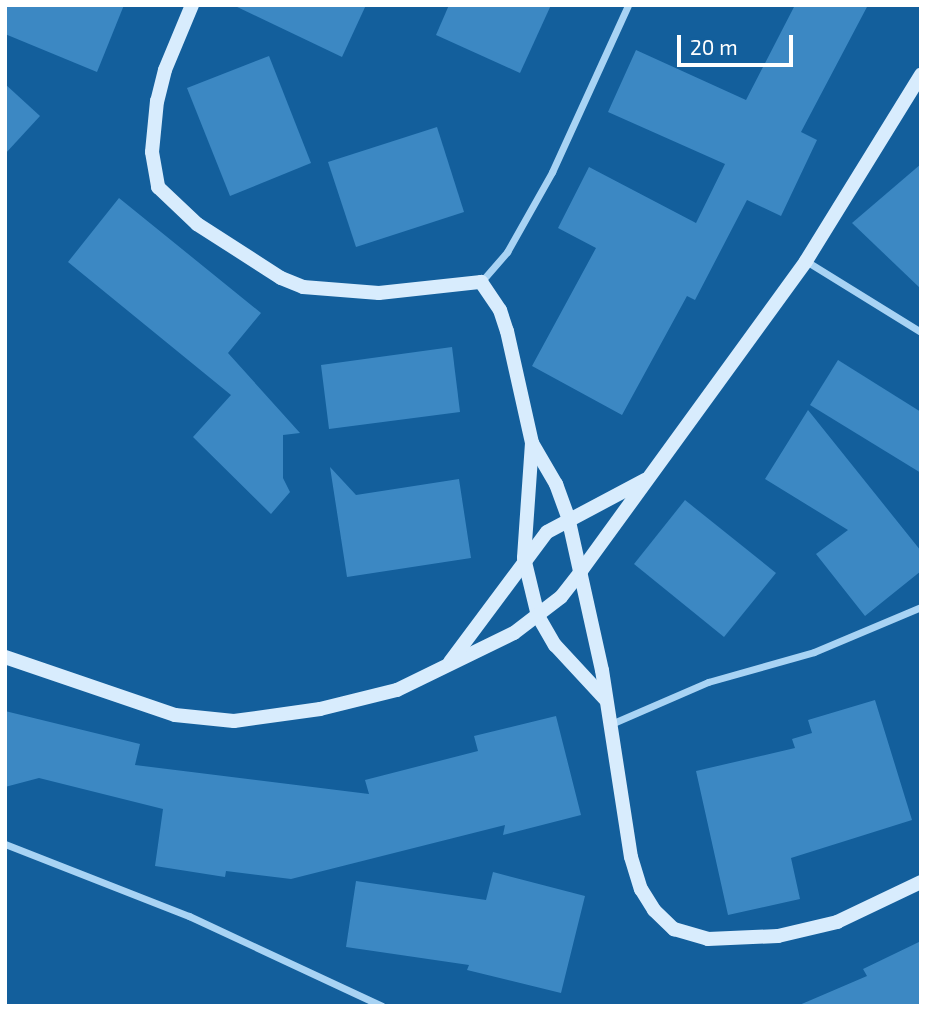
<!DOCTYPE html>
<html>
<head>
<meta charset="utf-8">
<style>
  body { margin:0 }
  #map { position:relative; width:926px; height:1011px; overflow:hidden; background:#135f9c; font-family:"Exo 2",sans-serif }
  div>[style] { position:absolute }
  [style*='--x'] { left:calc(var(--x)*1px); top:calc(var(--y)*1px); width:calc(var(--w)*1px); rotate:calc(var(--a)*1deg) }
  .building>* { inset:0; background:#3c88c3 }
  .street>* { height:7px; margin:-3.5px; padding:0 3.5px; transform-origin:3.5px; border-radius:3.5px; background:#a8d3f4 }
  .secondary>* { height:14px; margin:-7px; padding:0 7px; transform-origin:7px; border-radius:7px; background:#d8ecfd }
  span { translate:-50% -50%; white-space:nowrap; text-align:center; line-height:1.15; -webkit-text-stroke:6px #135f9c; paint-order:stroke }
  .frame { position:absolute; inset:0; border:7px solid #fff; pointer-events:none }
  .scale { position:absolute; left:677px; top:35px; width:116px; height:32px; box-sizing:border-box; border:4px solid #fff; border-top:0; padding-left:9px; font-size:21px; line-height:24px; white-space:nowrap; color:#fff; -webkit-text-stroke:5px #135f9c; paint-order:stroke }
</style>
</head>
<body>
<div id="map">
  <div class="building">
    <div style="clip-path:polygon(5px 5px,124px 5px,97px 72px,5px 34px)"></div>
    <div style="clip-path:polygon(233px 5px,366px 5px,342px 57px)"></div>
    <div style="clip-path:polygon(449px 5px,551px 5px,520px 73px,436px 35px)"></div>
    <div style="clip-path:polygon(795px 5px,868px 5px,801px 132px,817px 140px,781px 216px,747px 200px,695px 300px,687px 296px,622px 415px,532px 366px,596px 248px,558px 228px,589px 167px,696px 223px,725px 164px,608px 112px,636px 50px,746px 100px)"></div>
    <div style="clip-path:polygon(269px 56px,311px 163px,230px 196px,187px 88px)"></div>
    <div style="clip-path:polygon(5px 84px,40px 116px,5px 154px)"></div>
    <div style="clip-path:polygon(437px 127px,464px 212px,356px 247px,328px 162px)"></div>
    <div style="clip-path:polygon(921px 164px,921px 289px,852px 223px)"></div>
    <div style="clip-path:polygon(119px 198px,261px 313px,228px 353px,300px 433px,283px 435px,283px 478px,290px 492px,271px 514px,193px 437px,231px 395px,68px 262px)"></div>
    <div style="clip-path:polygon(452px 347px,460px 412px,329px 429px,321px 365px)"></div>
    <div style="clip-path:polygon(838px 360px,921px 412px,921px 473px,810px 405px)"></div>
    <div style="clip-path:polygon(808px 410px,921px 551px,921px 571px,865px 616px,816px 554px,848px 530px,765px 479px)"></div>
    <div style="clip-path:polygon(330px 467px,356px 495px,459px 479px,471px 558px,347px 577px)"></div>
    <div style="clip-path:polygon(685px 500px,776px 573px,724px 637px,634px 564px)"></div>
    <div style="clip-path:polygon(875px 700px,912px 820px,791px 858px,800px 899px,728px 915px,696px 771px,795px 748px,792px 739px,812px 733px,808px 720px)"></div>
    <div style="clip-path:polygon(5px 711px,140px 744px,135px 765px,369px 794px,365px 780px,478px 751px,474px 736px,556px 716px,581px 815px,503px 835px,505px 825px,291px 879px,226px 871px,225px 877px,155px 866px,163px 809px,39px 778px,5px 787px)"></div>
    <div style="clip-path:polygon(493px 872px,585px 896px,561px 993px,467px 970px,469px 965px,346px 947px,356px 881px,486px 900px)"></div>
    <div style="clip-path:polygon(921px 941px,921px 1006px,797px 1006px,867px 976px,863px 969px)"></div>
  </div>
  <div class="street">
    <div style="--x:806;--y:261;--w:135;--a:31.7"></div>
    <div style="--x:481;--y:282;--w:40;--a:-49"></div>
    <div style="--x:507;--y:252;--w:92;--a:-60.6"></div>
    <div style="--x:552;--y:172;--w:183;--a:-65.5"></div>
    <div style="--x:611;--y:724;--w:106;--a:-23.4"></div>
    <div style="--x:708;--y:682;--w:110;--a:-15.8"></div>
    <div style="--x:814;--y:652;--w:116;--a:-22.8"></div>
    <div style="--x:5;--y:844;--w:198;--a:21.4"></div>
    <div style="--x:189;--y:916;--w:213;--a:25"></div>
  </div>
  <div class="secondary">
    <div style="--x:192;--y:5;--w:70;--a:112.6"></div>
    <div style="--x:165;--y:70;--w:32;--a:104"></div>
    <div style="--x:157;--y:101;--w:51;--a:95.6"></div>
    <div style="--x:152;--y:152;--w:36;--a:80"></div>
    <div style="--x:158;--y:187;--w:54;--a:43.5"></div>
    <div style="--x:197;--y:224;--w:100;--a:32.7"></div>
    <div style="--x:281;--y:278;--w:24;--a:22"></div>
    <div style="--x:303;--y:287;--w:76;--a:4.5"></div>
    <div style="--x:379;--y:293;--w:103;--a:-6.2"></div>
    <div style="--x:481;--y:282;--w:34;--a:56"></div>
    <div style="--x:500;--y:310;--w:22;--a:72"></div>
    <div style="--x:507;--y:331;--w:115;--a:77.4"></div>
    <div style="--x:532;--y:443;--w:115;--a:94"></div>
    <div style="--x:524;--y:558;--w:60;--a:76.4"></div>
    <div style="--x:538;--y:616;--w:34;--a:60"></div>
    <div style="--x:555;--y:645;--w:74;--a:47.2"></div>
    <div style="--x:532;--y:443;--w:48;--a:59.7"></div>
    <div style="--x:556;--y:484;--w:35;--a:70"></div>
    <div style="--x:568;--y:517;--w:157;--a:77.5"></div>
    <div style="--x:602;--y:670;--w:189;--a:81.2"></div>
    <div style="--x:631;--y:857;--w:34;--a:73"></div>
    <div style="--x:641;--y:889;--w:25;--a:58"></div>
    <div style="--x:654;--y:910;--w:28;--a:44"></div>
    <div style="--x:674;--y:929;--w:35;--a:16"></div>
    <div style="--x:708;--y:939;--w:70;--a:-2.5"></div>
    <div style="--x:778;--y:936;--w:61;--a:-13.3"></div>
    <div style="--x:837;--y:922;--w:93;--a:-25.5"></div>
    <div style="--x:5;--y:657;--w:180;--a:18.8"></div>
    <div style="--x:175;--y:715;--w:59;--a:5.8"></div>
    <div style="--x:234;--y:721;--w:87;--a:-7.9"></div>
    <div style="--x:320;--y:709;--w:79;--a:-13.9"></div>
    <div style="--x:397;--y:690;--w:130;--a:-26"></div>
    <div style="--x:514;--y:633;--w:59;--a:-37.5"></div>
    <div style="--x:561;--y:597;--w:33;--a:-52"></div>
    <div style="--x:581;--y:571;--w:383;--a:-54"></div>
    <div style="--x:806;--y:261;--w:219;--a:-58.3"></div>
    <div style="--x:450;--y:662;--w:162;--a:-53.3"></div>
    <div style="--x:547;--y:532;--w:111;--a:-28"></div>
  </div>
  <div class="frame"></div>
  <div class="scale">20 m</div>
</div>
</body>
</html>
